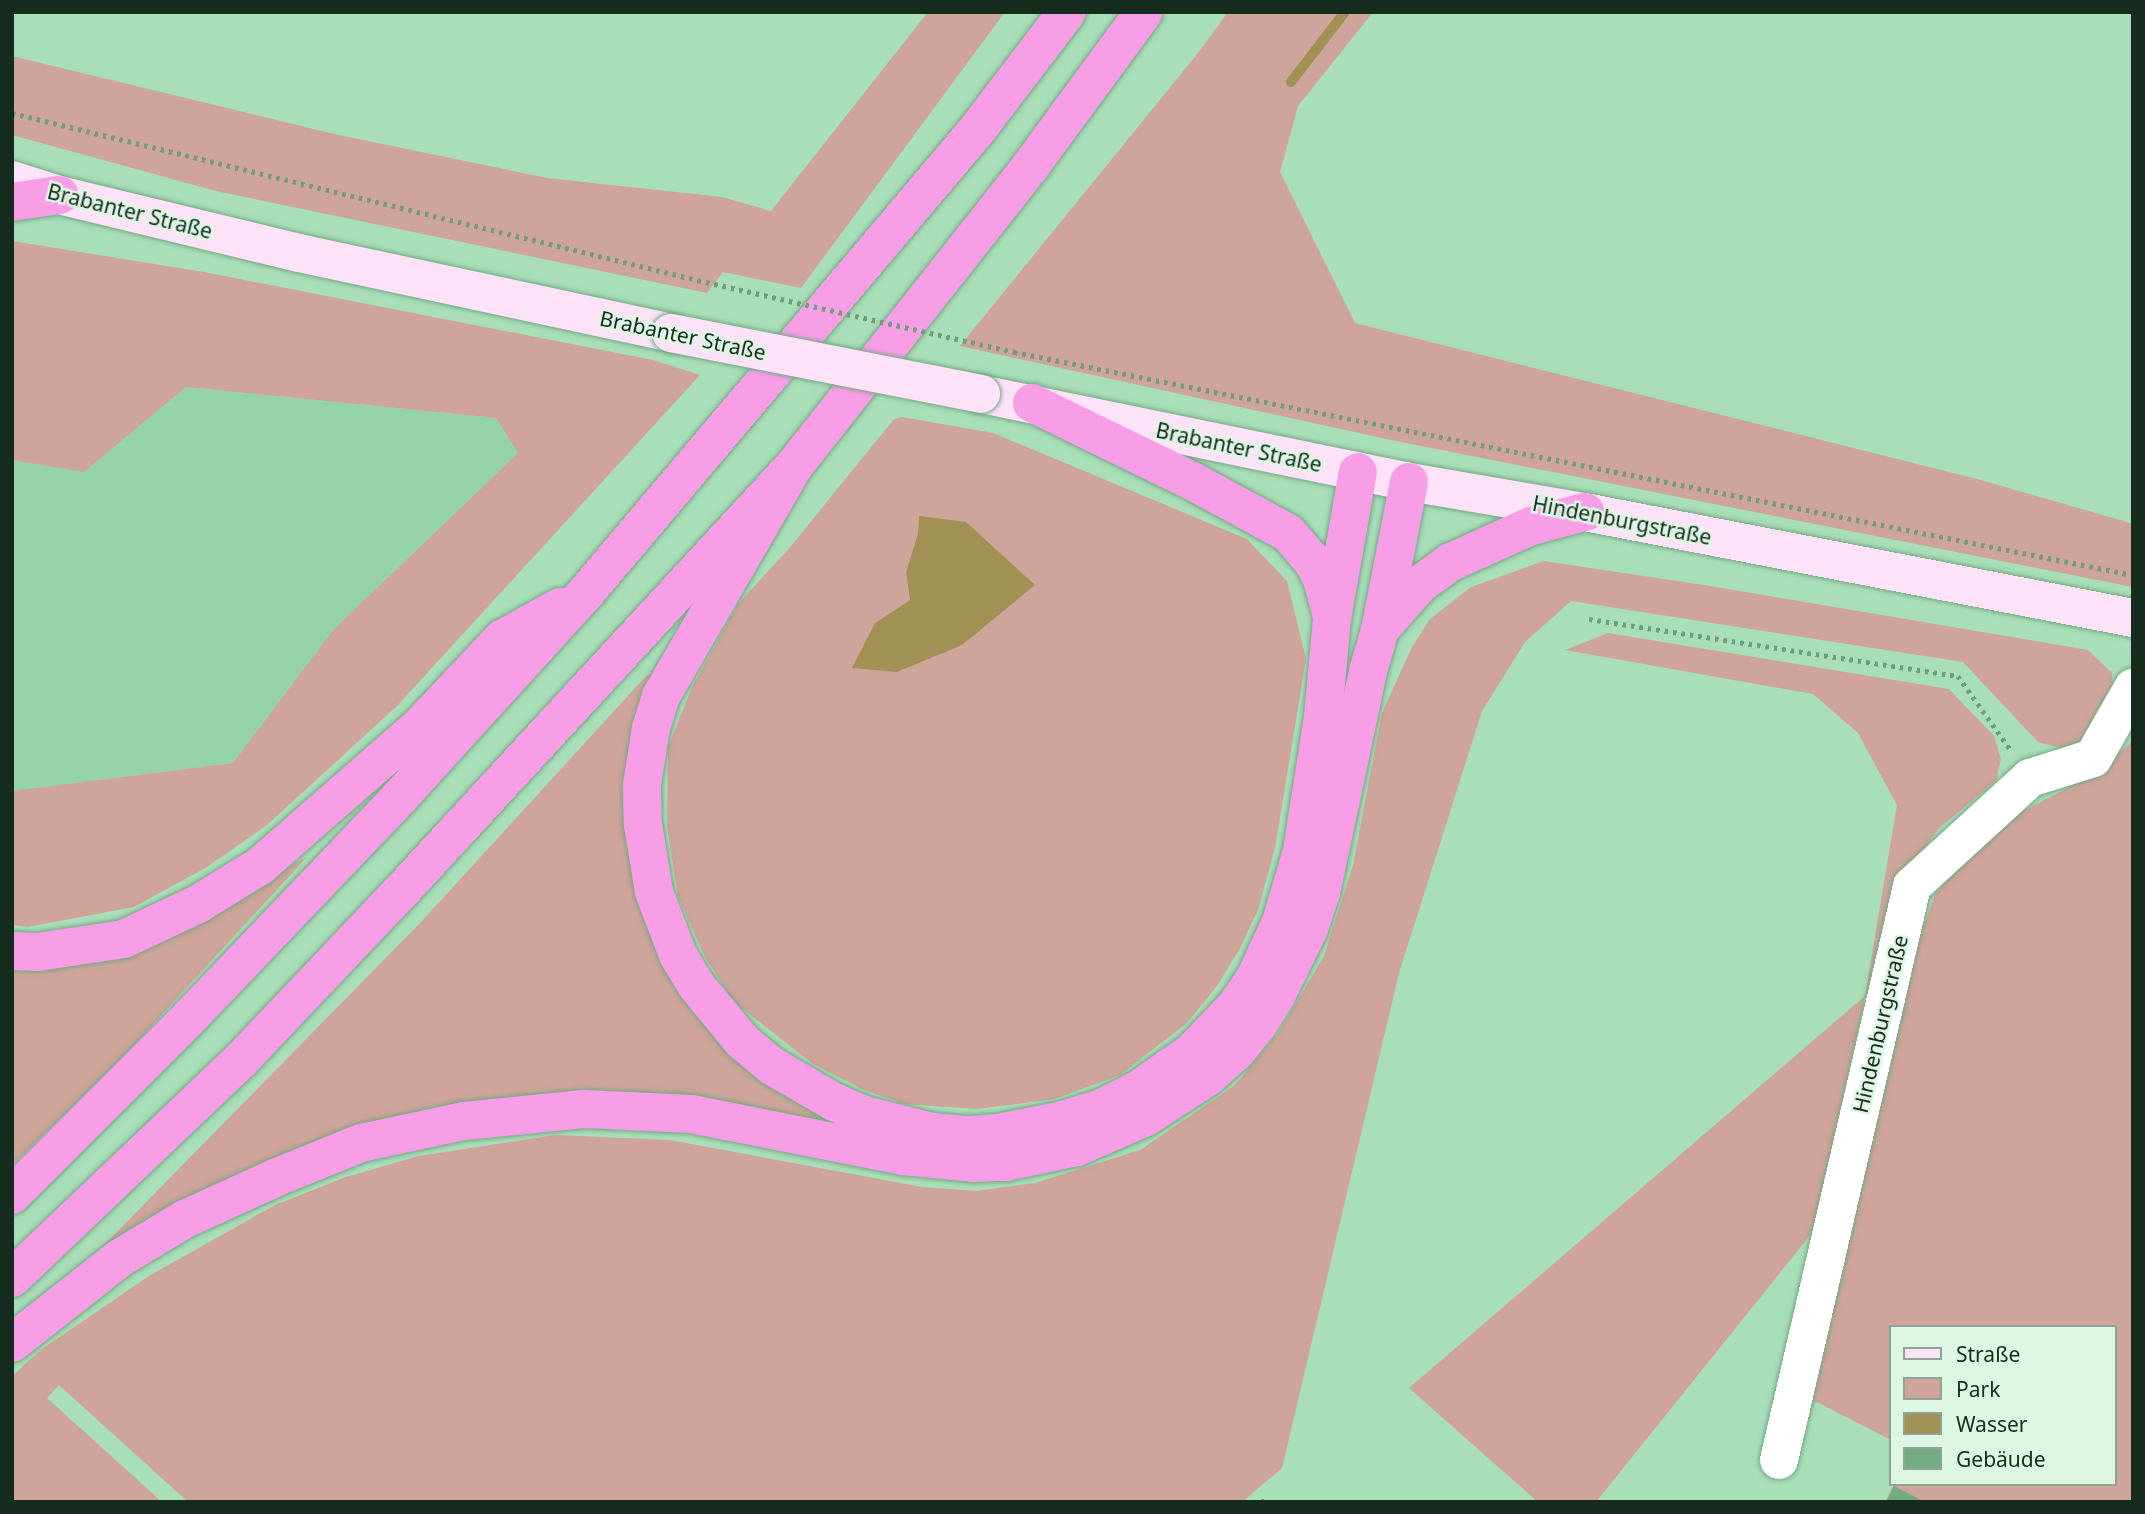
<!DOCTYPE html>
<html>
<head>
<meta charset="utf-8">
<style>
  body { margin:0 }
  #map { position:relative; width:2145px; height:1514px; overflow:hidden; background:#a8deb8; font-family:"Noto Sans",sans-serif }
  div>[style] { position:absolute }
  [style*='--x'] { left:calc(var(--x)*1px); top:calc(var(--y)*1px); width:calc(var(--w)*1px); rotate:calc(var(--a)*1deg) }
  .built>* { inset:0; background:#96d3a9 }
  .green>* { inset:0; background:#cfa49a }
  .water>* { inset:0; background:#a29155 }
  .stream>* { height:10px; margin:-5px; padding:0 5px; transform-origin:5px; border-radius:5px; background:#a29155 }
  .building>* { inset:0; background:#73ab85 }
  .path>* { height:4.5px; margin-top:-2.25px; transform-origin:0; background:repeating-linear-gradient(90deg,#729c7f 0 3.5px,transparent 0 8.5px) }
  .roads { filter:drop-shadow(0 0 2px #74a884) drop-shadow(0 0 2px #74a884) }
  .minor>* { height:38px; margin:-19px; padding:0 19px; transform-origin:19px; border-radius:19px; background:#fff }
  .secondary>* { height:38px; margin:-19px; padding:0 19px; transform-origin:19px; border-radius:19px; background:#fde2f8 }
  .motorway>* { height:38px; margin:-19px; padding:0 19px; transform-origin:19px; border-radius:19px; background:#f89ee7 }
  .path-bridge>* { height:4.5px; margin-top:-2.25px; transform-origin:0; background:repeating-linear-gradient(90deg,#729c7f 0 3.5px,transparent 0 8.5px) }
  .bridges { filter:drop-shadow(0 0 2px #74a884) drop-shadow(0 0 2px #74a884) }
  .secondary-bridge>* { height:38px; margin:-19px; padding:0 19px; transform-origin:19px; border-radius:19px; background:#fde2f8 }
  span { translate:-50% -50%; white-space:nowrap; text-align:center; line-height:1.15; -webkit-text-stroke:5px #ddf7e4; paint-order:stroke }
  .street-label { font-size:21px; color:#152b1d }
  .frame { position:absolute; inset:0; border:14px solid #152b1d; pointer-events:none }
  .legend { position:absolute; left:1889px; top:1325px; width:228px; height:161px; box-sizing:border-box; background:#ddf7e4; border:2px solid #8da594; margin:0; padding:9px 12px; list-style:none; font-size:21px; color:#152b1d }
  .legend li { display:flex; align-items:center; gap:14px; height:35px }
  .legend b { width:35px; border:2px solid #8da594 }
</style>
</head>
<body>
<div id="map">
  <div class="built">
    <div style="clip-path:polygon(186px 387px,496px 418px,518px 453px,334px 629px,233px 763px,12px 791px,12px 460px,84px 472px)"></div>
  </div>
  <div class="green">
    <div style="clip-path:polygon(928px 12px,1005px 12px,801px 288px,723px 272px,707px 293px,216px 191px,12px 135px,12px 56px,334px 134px,547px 178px,722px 197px,771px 211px)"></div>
    <div style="clip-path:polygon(1228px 12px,1373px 12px,1298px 106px,1280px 172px,1355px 323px,1977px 479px,2127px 522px,2133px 524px,2133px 587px,1391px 440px,960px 346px,1198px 53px)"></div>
    <div style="clip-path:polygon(12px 241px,204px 272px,653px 360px,700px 375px,397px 706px,267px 825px,207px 867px,134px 907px,27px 927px,12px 925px,12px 791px,233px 763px,334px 629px,518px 453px,496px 418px,186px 387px,84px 472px,12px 460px)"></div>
    <div style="clip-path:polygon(evenodd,902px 417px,993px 433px,1247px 539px,1287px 581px,1306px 659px,1275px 848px,1258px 910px,1239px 950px,1217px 986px,1187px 1023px,1120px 1075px,1055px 1099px,977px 1109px,905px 1104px,864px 1090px,813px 1064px,734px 1002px,705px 957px,678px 896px,667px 827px,668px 747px,693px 685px,738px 604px,792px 545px,894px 419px,902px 417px,919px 516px,962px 645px,875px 623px,910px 600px,906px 572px,918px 533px,919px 516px)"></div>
    <div style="clip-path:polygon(1544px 561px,1710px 586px,2088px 650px,2112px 673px,2114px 703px,2085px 740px,2060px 748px,2038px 742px,1963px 662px,1571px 601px,1525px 642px,1482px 711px,1399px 973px,1282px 1468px,1242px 1502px,188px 1502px,59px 1385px,47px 1398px,162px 1502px,12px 1502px,12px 1376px,42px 1349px,149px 1276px,275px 1205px,346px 1177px,419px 1156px,555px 1135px,670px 1140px,922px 1187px,977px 1191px,1035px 1183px,1140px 1150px,1234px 1086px,1279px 1032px,1324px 956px,1353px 865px,1382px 713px,1412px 647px,1430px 619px,1471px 587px)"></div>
    <div style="clip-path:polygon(1608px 633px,1949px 689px,1994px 736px,2001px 759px,1996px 781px,1939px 828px,1910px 868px,1875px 1001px,1865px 997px,1815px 1229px,1596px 1502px,1538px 1502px,1409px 1388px,1865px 996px,1897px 805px,1858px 733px,1813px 694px,1565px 650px)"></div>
    <div style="clip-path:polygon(655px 673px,655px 944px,689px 1008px,735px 1057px,841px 1123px,746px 1108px,498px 1101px,101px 1253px,107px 1242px,422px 921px,647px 675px)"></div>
    <div style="clip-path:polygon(2133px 741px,2133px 1502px,1885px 1502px,1894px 1484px,2115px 1484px,2115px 1327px,1891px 1327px,1891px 1440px,1803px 1395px,1913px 957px,1935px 894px,1979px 834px,2091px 776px)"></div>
    <div style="clip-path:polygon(307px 857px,120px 1060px,12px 1165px,12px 963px,160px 934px)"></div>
  </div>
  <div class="water">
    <div style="clip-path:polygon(919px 516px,966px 522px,1035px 585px,962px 645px,897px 672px,852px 668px,875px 623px,910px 600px,906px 572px,918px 533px)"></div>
  </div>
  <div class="stream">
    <div style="--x:1291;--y:82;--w:88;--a:-52.4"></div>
  </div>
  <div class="building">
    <div style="clip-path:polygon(1894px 1486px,1925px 1502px,1886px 1502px)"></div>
  </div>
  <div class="path">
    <div style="--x:12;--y:113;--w:714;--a:13.69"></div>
    <div style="--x:1014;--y:352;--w:1141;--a:11.27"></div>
    <div style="--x:1589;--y:619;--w:373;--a:8.8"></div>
    <div style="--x:1958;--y:676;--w:90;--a:54.5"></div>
    <div style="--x:1262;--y:1502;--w:4;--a:-45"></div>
  </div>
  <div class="roads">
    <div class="minor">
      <div style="--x:1779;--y:1460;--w:589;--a:-76.95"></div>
      <div style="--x:1912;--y:886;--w:160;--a:-42.5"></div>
      <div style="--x:2030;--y:778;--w:66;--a:-17.6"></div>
      <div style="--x:2093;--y:758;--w:81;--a:-60.3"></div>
    </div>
    <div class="secondary">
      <div style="--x:12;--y:180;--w:49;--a:17.7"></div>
      <div style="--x:59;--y:195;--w:247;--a:13.6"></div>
      <div style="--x:299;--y:253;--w:381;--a:12.1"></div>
      <div style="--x:981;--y:394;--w:437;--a:11.6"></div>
      <div style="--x:1409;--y:482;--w:179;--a:9.7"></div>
      <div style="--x:1585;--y:512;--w:558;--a:10.95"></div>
    </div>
    <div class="motorway">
      <div style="--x:12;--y:202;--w:48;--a:-8.5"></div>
      <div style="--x:1032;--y:403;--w:180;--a:26"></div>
      <div style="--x:1194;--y:482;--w:107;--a:28.5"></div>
      <div style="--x:1288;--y:533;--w:38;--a:49"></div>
      <div style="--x:1313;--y:562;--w:19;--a:62"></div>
      <div style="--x:1322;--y:579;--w:34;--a:75"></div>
      <div style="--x:794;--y:466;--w:266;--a:120"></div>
      <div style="--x:661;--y:696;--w:34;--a:107"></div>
      <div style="--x:651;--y:728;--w:58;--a:99"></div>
      <div style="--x:642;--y:785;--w:39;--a:89"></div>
      <div style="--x:643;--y:824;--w:69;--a:80.8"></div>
      <div style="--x:654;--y:892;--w:67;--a:69.1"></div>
      <div style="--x:678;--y:955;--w:35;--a:59"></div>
      <div style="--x:696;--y:985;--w:72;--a:50.6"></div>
      <div style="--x:742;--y:1041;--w:39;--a:40"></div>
      <div style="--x:772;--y:1066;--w:72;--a:30.1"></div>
      <div style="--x:834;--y:1102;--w:33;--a:23"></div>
      <div style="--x:864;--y:1115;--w:70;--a:14"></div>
      <div style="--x:932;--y:1132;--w:38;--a:5"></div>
      <div style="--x:970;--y:1135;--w:28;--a:-4"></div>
      <div style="--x:998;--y:1133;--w:66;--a:-11.3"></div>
      <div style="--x:1063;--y:1120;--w:41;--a:-17.1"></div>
      <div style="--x:1102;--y:1108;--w:38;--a:-27"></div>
      <div style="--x:1136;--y:1091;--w:68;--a:-34.9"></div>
      <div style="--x:1192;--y:1052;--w:64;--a:-46.3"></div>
      <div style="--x:1236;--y:1006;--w:34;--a:-56"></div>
      <div style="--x:1255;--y:978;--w:62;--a:-65.1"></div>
      <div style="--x:1281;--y:922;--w:74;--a:-73.5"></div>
      <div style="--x:1302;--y:851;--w:136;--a:-81.1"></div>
      <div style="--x:1323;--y:717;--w:98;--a:-84.8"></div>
      <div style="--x:1332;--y:619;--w:149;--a:-80"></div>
      <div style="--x:1384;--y:625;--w:53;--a:-48.8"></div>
      <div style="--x:1419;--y:585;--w:39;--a:-36"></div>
      <div style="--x:1451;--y:562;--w:88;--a:-24.2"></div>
      <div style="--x:1531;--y:526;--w:56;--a:-14.5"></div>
      <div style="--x:12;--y:951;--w:26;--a:2"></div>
      <div style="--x:38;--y:952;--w:87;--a:-8.6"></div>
      <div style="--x:124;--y:939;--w:82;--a:-25.3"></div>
      <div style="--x:198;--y:904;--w:73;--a:-31.5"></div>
      <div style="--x:260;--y:866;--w:211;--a:-41.2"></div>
      <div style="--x:419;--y:727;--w:121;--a:-46.7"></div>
      <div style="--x:502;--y:639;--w:66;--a:-28.9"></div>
      <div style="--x:12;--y:1195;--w:255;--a:-45"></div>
      <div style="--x:192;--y:1015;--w:303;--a:-46.3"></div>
      <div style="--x:401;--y:796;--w:272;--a:-47.7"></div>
      <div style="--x:584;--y:595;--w:609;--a:-49.8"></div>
      <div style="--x:977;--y:130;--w:148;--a:-52.7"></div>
      <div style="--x:12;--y:1278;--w:318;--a:-43.6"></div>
      <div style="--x:242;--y:1059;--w:224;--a:-46.5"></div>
      <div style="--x:396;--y:897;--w:587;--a:-47.28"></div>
      <div style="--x:794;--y:466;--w:381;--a:-51.7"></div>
      <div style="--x:1030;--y:167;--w:192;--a:-53.7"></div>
      <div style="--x:12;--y:1343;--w:137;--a:-38.2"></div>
      <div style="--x:120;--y:1258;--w:76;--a:-31"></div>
      <div style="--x:185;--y:1219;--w:101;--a:-24.5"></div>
      <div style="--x:277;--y:1177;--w:91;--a:-22"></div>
      <div style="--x:361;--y:1143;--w:105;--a:-12.1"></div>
      <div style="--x:464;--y:1121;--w:121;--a:-5.7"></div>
      <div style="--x:584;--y:1109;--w:107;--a:2.7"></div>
      <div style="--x:691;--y:1114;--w:216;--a:11.2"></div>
      <div style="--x:903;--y:1156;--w:70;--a:5.7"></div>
      <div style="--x:973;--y:1163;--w:33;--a:-2"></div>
      <div style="--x:1006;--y:1162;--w:73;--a:-11.9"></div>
      <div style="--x:1077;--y:1147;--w:75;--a:-23.5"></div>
      <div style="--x:1146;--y:1117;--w:75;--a:-33.1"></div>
      <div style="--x:1209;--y:1076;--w:36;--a:-42"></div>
      <div style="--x:1236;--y:1052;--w:35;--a:-51"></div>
      <div style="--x:1258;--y:1025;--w:36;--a:-58"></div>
      <div style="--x:1277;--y:994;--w:72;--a:-63.8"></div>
      <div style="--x:1309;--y:929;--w:38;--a:-72"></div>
      <div style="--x:1321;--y:893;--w:227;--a:-78"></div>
      <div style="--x:1368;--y:671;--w:43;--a:-73.7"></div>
      <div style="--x:1380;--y:630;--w:151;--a:-78.9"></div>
    </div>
  </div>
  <div class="path-bridge">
    <div style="--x:706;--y:282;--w:316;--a:12.8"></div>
  </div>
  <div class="bridges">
    <div class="secondary-bridge">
      <div style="--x:671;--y:333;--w:316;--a:11.1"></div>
    </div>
  </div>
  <div class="street-label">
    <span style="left:130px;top:211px;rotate:14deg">Brabanter Straße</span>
    <span style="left:683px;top:335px;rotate:12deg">Brabanter Straße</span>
    <span style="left:1239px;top:447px;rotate:12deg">Brabanter Straße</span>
    <span style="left:1622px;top:520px;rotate:11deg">Hindenburgstraße</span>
    <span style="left:1880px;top:1024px;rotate:-77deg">Hindenburgstraße</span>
  </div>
  <div class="frame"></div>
  <ul class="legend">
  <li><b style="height:9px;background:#fde2f8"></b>Straße</li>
  <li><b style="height:19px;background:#cfa49a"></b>Park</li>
  <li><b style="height:19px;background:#a29155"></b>Wasser</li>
  <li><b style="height:19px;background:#73ab85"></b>Gebäude</li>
  </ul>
</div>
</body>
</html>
